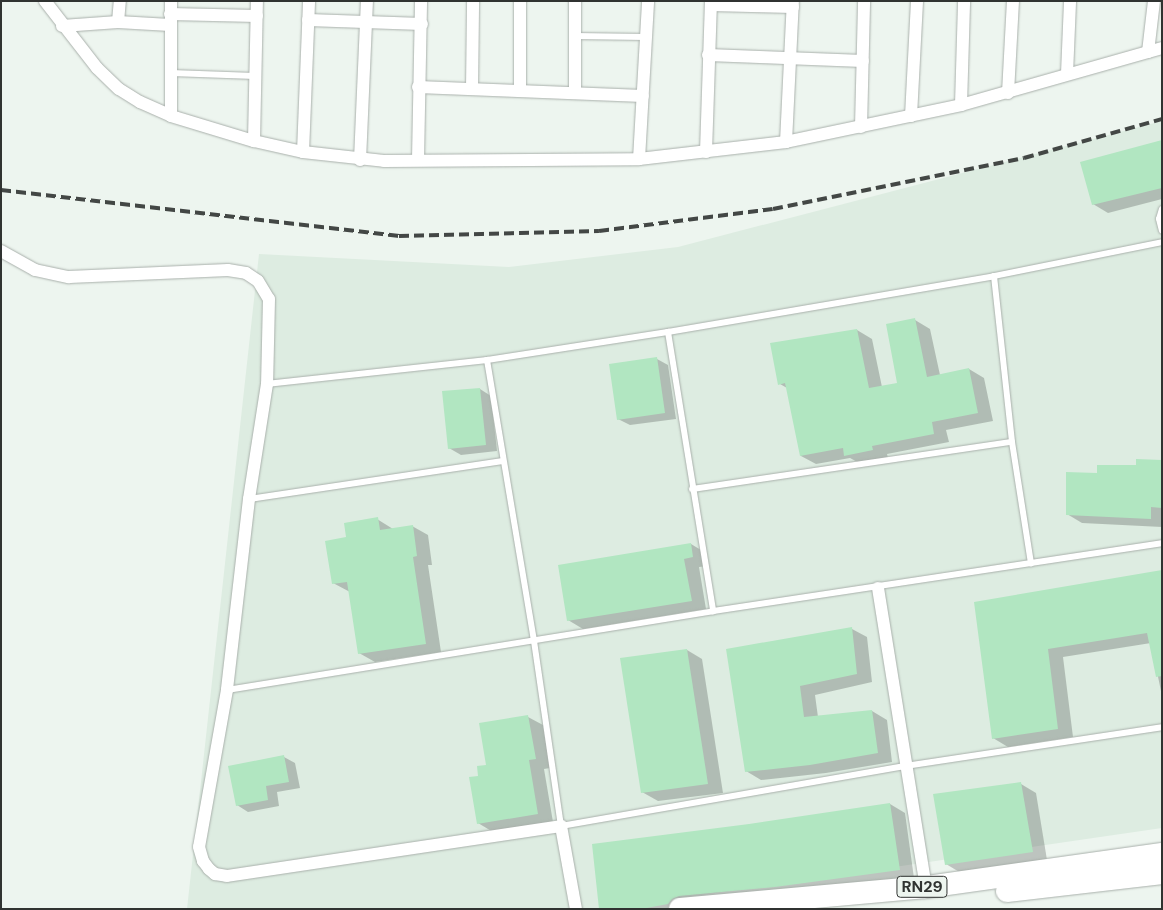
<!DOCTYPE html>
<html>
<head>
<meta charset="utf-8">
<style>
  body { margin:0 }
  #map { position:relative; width:1163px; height:910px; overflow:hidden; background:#edf5ef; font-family:"DM Sans",sans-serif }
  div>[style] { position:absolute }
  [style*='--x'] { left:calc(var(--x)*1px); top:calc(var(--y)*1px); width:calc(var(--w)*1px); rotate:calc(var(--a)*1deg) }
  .built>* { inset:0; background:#ddece1 }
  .shadow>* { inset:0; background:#0003 }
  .building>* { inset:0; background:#b1e6c1 }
  .roads { filter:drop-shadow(0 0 1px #a9b0ab) drop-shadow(0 0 1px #a9b0ab) }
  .lane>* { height:6px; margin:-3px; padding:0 3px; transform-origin:3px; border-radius:3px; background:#fff }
  .street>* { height:12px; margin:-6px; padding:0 6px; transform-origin:6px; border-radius:6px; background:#fff }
  .highway>* { height:22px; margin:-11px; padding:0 11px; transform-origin:11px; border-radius:11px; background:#fff }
  .rail>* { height:4px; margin-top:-2px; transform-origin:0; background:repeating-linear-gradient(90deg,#434745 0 10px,transparent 0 15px) }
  span { translate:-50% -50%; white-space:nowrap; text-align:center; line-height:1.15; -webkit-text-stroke:4.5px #edf5ef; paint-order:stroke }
  .shield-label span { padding:1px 4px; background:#edf5ef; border:1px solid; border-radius:4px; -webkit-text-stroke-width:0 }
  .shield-label { font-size:16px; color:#303331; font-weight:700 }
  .frame { position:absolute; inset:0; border:2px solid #303331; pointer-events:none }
</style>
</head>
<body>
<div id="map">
  <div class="built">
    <div style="clip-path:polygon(1162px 121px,1162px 828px,605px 909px,187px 909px,259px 254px,509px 267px,678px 247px)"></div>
  </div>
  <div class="shadow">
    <div style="clip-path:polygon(1162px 141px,1162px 199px,1108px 213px,1093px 204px)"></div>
    <div style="clip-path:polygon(915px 320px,930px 329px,940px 375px,969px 369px,984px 378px,993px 421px,946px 430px,949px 442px,887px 454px,888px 458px,861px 464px,850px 458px,816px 464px,801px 456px,787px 388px,780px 384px,857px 330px,872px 339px,882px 387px,899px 384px)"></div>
    <div style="clip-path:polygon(657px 359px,668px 365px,676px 419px,630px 425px,618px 419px)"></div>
    <div style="clip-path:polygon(480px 389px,491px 396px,497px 451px,461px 455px,449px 448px)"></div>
    <div style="clip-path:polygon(1162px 461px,1162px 527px,1082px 523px,1067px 514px,1098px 474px)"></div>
    <div style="clip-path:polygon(377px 519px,393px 529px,412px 526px,428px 535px,432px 565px,428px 565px,441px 652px,375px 662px,359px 653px,350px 592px,333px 583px,348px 538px)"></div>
    <div style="clip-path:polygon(691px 544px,706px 553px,708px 566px,699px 567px,706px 609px,583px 629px,568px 620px)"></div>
    <div style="clip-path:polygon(1162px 571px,1162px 696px,1151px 643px,1063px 657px,1073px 737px,1008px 747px,993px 738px,975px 603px)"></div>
    <div style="clip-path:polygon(852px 629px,867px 637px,872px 682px,815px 695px,818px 717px,872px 711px,887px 720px,892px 762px,826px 773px,761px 780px,746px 771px,728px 650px)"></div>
    <div style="clip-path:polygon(687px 650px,702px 659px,723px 793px,658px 801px,642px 792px)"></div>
    <div style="clip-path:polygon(528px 717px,543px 725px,550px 768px,544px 769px,553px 822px,493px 832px,478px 823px,480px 777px)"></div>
    <div style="clip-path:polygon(284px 757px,295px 763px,300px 788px,277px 792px,279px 806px,248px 812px,237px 805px)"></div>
    <div style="clip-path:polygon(1021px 784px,1036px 793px,1047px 860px,961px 873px,946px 864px)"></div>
    <div style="clip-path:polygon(890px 804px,905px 813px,914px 878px,686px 909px,600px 909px,750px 825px)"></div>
  </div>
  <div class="building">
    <div style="clip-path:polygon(1162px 140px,1162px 188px,1092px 205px,1080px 162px)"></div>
    <div style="clip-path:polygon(915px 318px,927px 377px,969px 368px,978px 413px,932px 422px,934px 434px,872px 446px,873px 450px,844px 456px,843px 448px,800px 456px,785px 383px,778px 385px,770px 343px,857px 329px,869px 388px,897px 383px,886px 324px)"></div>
    <div style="clip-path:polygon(657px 357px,665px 413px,617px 420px,609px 364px)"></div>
    <div style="clip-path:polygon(480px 388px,486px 445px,448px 449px,442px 391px)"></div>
    <div style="clip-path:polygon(1136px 459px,1162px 460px,1162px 508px,1151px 507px,1151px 519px,1066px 515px,1066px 472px,1097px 473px,1097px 465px,1136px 465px)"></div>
    <div style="clip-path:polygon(378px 517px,380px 530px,413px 525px,417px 556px,413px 557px,426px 644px,358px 654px,347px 582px,332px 584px,325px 541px,346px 537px,344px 523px)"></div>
    <div style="clip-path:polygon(691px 543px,693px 557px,684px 559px,692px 601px,567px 621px,558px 565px)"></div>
    <div style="clip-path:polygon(1162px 570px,1162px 676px,1156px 677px,1147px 633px,1048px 649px,1058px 729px,992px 739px,974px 602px)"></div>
    <div style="clip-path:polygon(852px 627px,857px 674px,800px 686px,804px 717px,872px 710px,878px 753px,810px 765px,745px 772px,726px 649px)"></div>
    <div style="clip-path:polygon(687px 649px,708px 784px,641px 793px,620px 658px)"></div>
    <div style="clip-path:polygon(528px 715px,536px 759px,529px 760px,538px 814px,477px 824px,469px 777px,478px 776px,477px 766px,486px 765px,479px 723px)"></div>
    <div style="clip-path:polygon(284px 755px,289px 782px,266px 786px,268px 800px,236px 806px,228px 766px)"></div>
    <div style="clip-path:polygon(1021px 782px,1033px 852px,945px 865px,933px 794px)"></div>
    <div style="clip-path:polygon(890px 803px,900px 870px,775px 887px,679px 896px,672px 899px,668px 904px,641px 909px,599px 909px,592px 844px,749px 824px)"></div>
  </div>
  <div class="roads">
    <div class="lane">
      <div style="--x:575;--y:36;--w:71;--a:0.8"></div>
      <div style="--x:171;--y:73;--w:84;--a:2"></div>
      <div style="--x:1162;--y:209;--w:10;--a:107"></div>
      <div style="--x:1159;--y:219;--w:12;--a:76"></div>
      <div style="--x:994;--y:276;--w:167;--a:83.8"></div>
      <div style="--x:1012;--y:442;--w:123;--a:81.1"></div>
      <div style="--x:668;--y:332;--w:283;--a:80.8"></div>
      <div style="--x:487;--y:360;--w:285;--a:80.5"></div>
      <div style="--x:534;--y:641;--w:187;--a:81.7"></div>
      <div style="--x:561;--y:826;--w:349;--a:-9.9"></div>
      <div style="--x:905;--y:766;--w:260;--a:-8.6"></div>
      <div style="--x:267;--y:384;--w:221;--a:-6.2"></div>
      <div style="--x:487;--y:360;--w:183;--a:-8.8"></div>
      <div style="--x:668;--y:332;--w:331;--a:-9.7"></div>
      <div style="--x:994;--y:276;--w:171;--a:-11.4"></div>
      <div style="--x:692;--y:489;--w:323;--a:-8.4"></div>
      <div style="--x:249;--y:499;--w:257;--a:-8.5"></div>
      <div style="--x:227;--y:690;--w:492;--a:-9.2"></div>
      <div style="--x:713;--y:611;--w:454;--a:-8.6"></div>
    </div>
    <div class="street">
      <div style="--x:45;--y:1;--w:85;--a:52.2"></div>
      <div style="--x:97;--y:68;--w:30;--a:44"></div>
      <div style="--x:119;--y:89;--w:25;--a:32"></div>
      <div style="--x:140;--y:102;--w:34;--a:24"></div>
      <div style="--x:171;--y:116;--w:87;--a:16.8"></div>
      <div style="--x:254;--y:141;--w:50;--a:12.7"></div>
      <div style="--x:303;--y:152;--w:81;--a:6.3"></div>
      <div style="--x:384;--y:161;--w:255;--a:-0.4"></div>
      <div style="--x:639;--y:159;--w:148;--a:-6.6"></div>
      <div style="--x:786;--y:142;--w:179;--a:-11.9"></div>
      <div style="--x:961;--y:105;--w:209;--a:-15.8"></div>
      <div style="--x:171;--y:1;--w:115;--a:90"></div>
      <div style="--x:575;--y:1;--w:92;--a:90"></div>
      <div style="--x:711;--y:5;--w:82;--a:1.4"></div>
      <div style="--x:170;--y:14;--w:87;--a:1.3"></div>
      <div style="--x:308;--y:20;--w:114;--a:2"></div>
      <div style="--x:118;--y:22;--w:21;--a:-85"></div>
      <div style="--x:62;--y:26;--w:56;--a:-4.1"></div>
      <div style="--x:118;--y:22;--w:52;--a:3.3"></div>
      <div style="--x:1148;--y:52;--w:51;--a:-83.3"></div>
      <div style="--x:708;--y:55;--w:155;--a:2.2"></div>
      <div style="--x:1067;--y:74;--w:73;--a:-87.6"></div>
      <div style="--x:418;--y:87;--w:225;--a:2.3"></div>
      <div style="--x:472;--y:89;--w:88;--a:-89.3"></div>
      <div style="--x:520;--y:91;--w:90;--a:-90"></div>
      <div style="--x:1008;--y:93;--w:92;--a:-86.9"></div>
      <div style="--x:961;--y:105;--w:104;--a:-88.3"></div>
      <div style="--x:911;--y:116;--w:115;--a:-87"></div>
      <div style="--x:861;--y:127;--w:126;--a:-88.6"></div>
      <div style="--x:254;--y:141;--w:140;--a:-88.8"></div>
      <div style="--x:786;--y:142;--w:141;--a:-87.2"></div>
      <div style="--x:303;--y:152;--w:151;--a:-87.7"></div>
      <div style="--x:706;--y:152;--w:151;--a:-88.1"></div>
      <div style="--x:639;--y:159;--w:158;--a:-86.7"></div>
      <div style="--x:360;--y:160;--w:159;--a:-87.5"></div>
      <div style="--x:418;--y:160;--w:159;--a:-88.9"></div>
      <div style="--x:1;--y:251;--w:39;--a:29"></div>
      <div style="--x:35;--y:270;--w:35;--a:12"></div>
      <div style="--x:69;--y:277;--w:159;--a:-2.5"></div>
      <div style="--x:228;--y:270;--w:18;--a:9"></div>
      <div style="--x:246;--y:273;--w:14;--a:34"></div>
      <div style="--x:258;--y:281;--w:21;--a:59"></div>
      <div style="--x:269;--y:299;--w:85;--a:91.3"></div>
      <div style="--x:267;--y:384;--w:116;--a:98.9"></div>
      <div style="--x:249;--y:499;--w:192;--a:96.6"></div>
      <div style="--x:227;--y:690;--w:159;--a:100.1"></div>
      <div style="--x:199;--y:847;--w:15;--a:74"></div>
      <div style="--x:203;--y:861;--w:10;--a:53"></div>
      <div style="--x:209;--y:869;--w:8;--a:40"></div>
      <div style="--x:215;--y:874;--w:12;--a:9"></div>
      <div style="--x:227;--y:876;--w:338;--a:-8.5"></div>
      <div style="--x:561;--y:826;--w:84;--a:79.8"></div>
      <div style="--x:878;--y:588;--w:303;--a:80.9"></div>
    </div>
    <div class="highway">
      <div style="--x:1007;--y:891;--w:156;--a:-6.6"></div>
      <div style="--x:680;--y:909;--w:247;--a:-5.1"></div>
      <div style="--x:926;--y:887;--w:238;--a:-8"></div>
    </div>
  </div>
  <div class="rail">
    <div style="--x:1;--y:190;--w:401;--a:6.6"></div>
    <div style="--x:399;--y:236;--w:200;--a:-1.4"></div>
    <div style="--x:599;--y:231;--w:175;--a:-7.2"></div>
    <div style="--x:773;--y:209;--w:256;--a:-11.5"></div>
    <div style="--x:1024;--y:158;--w:143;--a:-15.8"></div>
  </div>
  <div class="shield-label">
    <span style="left:922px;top:887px">RN29</span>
  </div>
  <div class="frame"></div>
</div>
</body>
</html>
